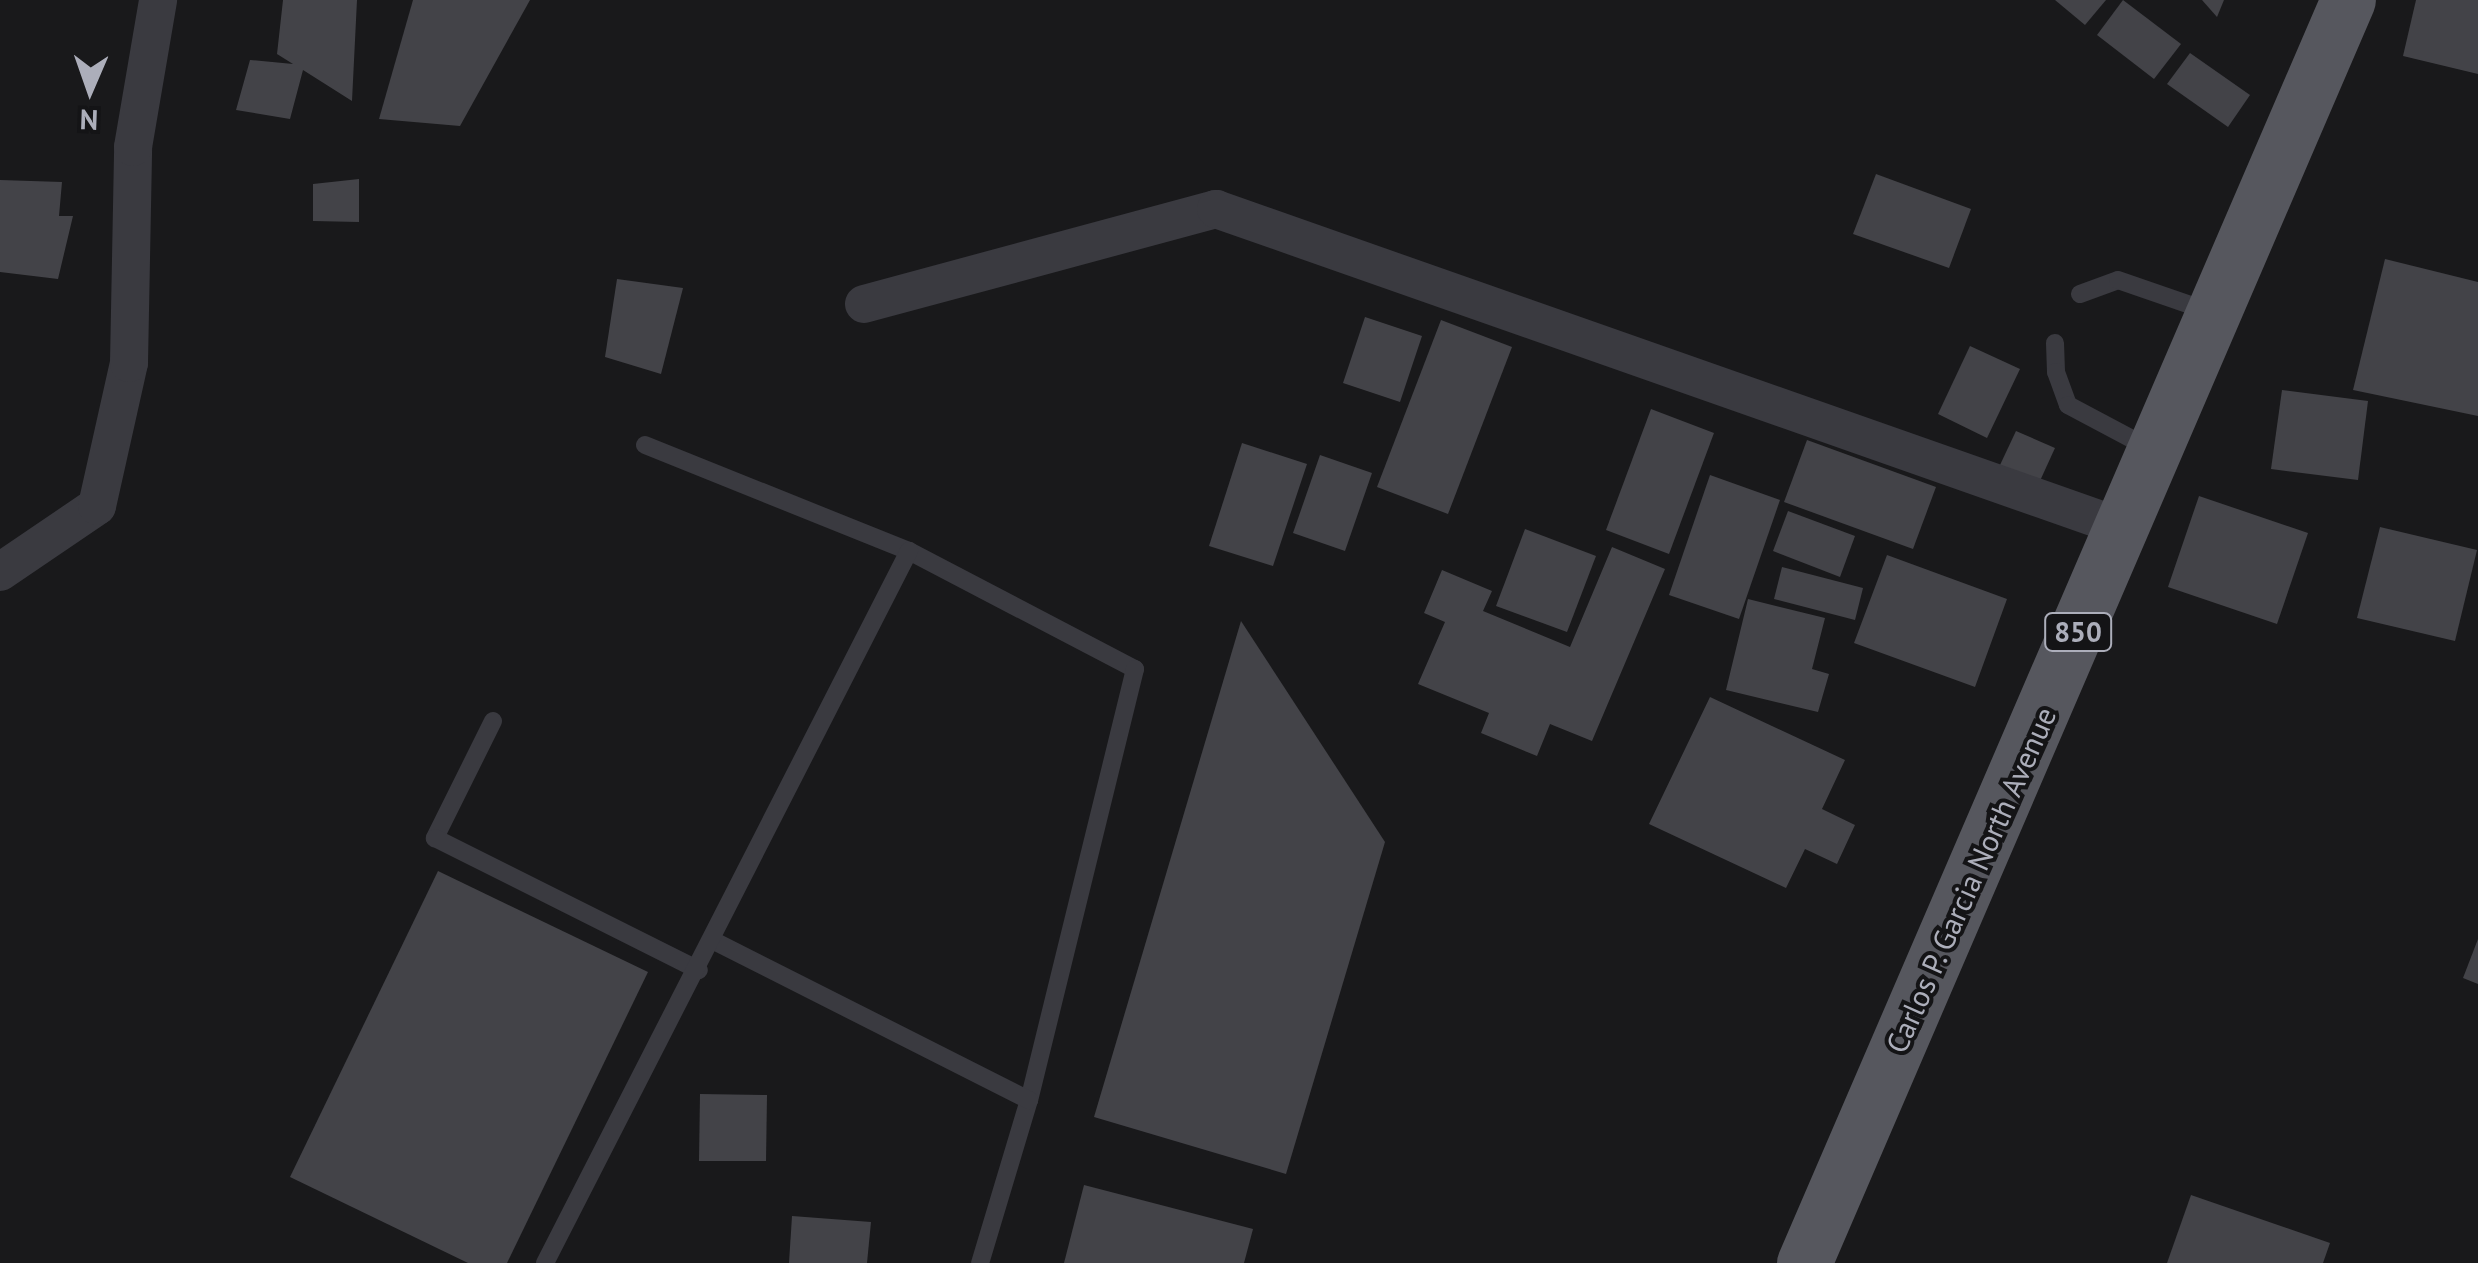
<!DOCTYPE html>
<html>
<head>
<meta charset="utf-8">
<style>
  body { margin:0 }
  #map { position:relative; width:2478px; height:1263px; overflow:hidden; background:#19191b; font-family:"PT Sans",sans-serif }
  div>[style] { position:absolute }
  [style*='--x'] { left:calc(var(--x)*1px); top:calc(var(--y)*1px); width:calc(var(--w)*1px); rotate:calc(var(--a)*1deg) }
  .building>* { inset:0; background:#434348 }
  .service>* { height:18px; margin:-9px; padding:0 9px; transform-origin:9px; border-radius:9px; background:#3a3a40 }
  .minor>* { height:38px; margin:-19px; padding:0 19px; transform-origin:19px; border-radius:19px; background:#3a3a40 }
  .primary>* { height:55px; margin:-27.5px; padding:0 27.5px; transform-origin:27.5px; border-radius:27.5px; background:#56575e }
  span { translate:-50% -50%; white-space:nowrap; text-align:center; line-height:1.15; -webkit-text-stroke:8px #141416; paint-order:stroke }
  .shield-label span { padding:2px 8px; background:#141416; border:2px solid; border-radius:8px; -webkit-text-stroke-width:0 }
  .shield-label { font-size:28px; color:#acaeba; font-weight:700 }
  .street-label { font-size:30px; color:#acaeba }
  .north { position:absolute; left:40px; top:40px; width:100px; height:100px; -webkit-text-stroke:8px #141416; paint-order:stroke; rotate:182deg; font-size:28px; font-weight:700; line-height:40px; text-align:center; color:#acaeba }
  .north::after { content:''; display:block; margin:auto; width:35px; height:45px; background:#acaeba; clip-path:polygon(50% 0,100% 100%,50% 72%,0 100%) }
</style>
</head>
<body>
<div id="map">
  <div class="building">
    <div style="clip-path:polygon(283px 0,357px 0,352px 101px,303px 70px,290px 119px,236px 110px,250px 60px,293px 64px,277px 54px)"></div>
    <div style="clip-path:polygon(413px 0,530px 0,460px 126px,379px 119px)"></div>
    <div style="clip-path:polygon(2055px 0,2106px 0,2085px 25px)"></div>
    <div style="clip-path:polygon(2123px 0,2181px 44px,2154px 79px,2097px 35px)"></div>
    <div style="clip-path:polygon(2202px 0,2224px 0,2217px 17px)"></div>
    <div style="clip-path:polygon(2416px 0,2478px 0,2478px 74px,2403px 56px)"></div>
    <div style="clip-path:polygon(2190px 53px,2250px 95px,2228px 127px,2167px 84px)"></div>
    <div style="clip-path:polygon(1876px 174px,1971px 209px,1949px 268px,1853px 234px)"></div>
    <div style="clip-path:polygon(359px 179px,359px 222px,313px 221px,313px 184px)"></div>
    <div style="clip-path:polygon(0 180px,62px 182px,59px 216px,73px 216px,58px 279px,0 272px)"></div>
    <div style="clip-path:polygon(2385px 259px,2478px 282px,2478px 416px,2353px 390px)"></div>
    <div style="clip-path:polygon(617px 279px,683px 288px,661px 374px,605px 357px)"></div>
    <div style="clip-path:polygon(1365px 317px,1422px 336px,1400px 402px,1343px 383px)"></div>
    <div style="clip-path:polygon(1441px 320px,1512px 347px,1448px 514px,1377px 487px)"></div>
    <div style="clip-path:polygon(1970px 346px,2020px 369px,1987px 438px,1938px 414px)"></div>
    <div style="clip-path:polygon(2282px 390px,2368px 401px,2358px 480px,2271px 469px)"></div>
    <div style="clip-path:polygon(1651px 409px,1714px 433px,1669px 554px,1606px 530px)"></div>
    <div style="clip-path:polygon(2016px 431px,2055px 448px,2039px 483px,2000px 465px)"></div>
    <div style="clip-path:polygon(1807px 440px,1936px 487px,1913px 549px,1784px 502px)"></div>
    <div style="clip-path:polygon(1242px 443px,1307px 464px,1273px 566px,1209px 546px)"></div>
    <div style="clip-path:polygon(1320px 455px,1372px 473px,1345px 551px,1293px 533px)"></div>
    <div style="clip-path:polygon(1710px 475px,1780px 500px,1739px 619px,1669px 595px)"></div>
    <div style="clip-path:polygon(2199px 496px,2308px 533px,2277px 624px,2168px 587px)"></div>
    <div style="clip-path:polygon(1788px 511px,1855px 536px,1840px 577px,1773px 551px)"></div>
    <div style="clip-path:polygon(2380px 527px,2477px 550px,2455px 641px,2357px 618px)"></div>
    <div style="clip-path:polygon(1525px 529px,1596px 556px,1567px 632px,1496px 606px)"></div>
    <div style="clip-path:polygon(1612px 547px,1665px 569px,1592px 741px,1550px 724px,1537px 756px,1481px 733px,1489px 713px,1418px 684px,1445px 622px,1424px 613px,1442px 570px,1492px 591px,1483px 611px,1570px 647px)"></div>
    <div style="clip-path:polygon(1887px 555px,2007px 599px,1975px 687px,1854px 643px)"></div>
    <div style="clip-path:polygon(1782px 567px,1863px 588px,1855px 620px,1774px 599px)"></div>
    <div style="clip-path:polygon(1748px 599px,1825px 618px,1812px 669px,1829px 674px,1818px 712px,1726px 690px)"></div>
    <div style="clip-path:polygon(1241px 621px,1385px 842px,1286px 1174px,1094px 1117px)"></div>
    <div style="clip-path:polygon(1710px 697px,1845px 760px,1822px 809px,1855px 825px,1837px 864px,1805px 849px,1786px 888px,1649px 824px)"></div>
    <div style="clip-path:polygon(438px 871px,648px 972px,507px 1263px,468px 1263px,290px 1177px)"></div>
    <div style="clip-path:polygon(2478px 939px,2478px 984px,2463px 978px)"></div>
    <div style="clip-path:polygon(700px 1094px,767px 1095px,766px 1161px,699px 1161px)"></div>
    <div style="clip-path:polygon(1084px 1185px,1253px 1229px,1244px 1263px,1064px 1263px)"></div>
    <div style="clip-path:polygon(2191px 1195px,2330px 1243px,2323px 1263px,2167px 1263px)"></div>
    <div style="clip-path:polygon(792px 1216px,871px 1222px,867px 1263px,789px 1263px)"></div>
  </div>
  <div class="service">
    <div style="--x:2080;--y:294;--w:40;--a:-20.2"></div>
    <div style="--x:2118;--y:280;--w:95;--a:19"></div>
    <div style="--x:2055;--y:343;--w:29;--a:88"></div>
    <div style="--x:2056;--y:372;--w:35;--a:70"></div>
    <div style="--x:2068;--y:405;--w:89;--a:28"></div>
    <div style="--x:645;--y:445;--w:284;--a:21.9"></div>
    <div style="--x:909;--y:551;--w:255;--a:27.6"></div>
    <div style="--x:1135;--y:669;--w:444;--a:103.8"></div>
    <div style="--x:1029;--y:1100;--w:170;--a:106.7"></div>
    <div style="--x:493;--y:721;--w:131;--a:116.4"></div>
    <div style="--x:435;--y:838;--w:295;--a:26.6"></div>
    <div style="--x:714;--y:941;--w:353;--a:26.8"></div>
    <div style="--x:545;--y:1263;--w:800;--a:-62.92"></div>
  </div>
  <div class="minor">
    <div style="--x:864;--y:304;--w:365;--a:-15.1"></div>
    <div style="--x:1216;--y:209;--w:959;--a:19.36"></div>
    <div style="--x:0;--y:572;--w:117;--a:-34.2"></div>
    <div style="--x:97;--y:506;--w:147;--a:-77.4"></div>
    <div style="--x:129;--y:363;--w:216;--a:-88.9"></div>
    <div style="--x:133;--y:147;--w:149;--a:-80.3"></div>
  </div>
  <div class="primary">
    <div style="--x:1804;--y:1263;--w:1375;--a:-66.7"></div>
  </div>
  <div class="shield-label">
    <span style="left:2078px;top:632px">850</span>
  </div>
  <div class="street-label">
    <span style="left:1971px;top:880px;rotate:-66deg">Carlos P. Garcia North Avenue</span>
  </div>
  <div class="north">N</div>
</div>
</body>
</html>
